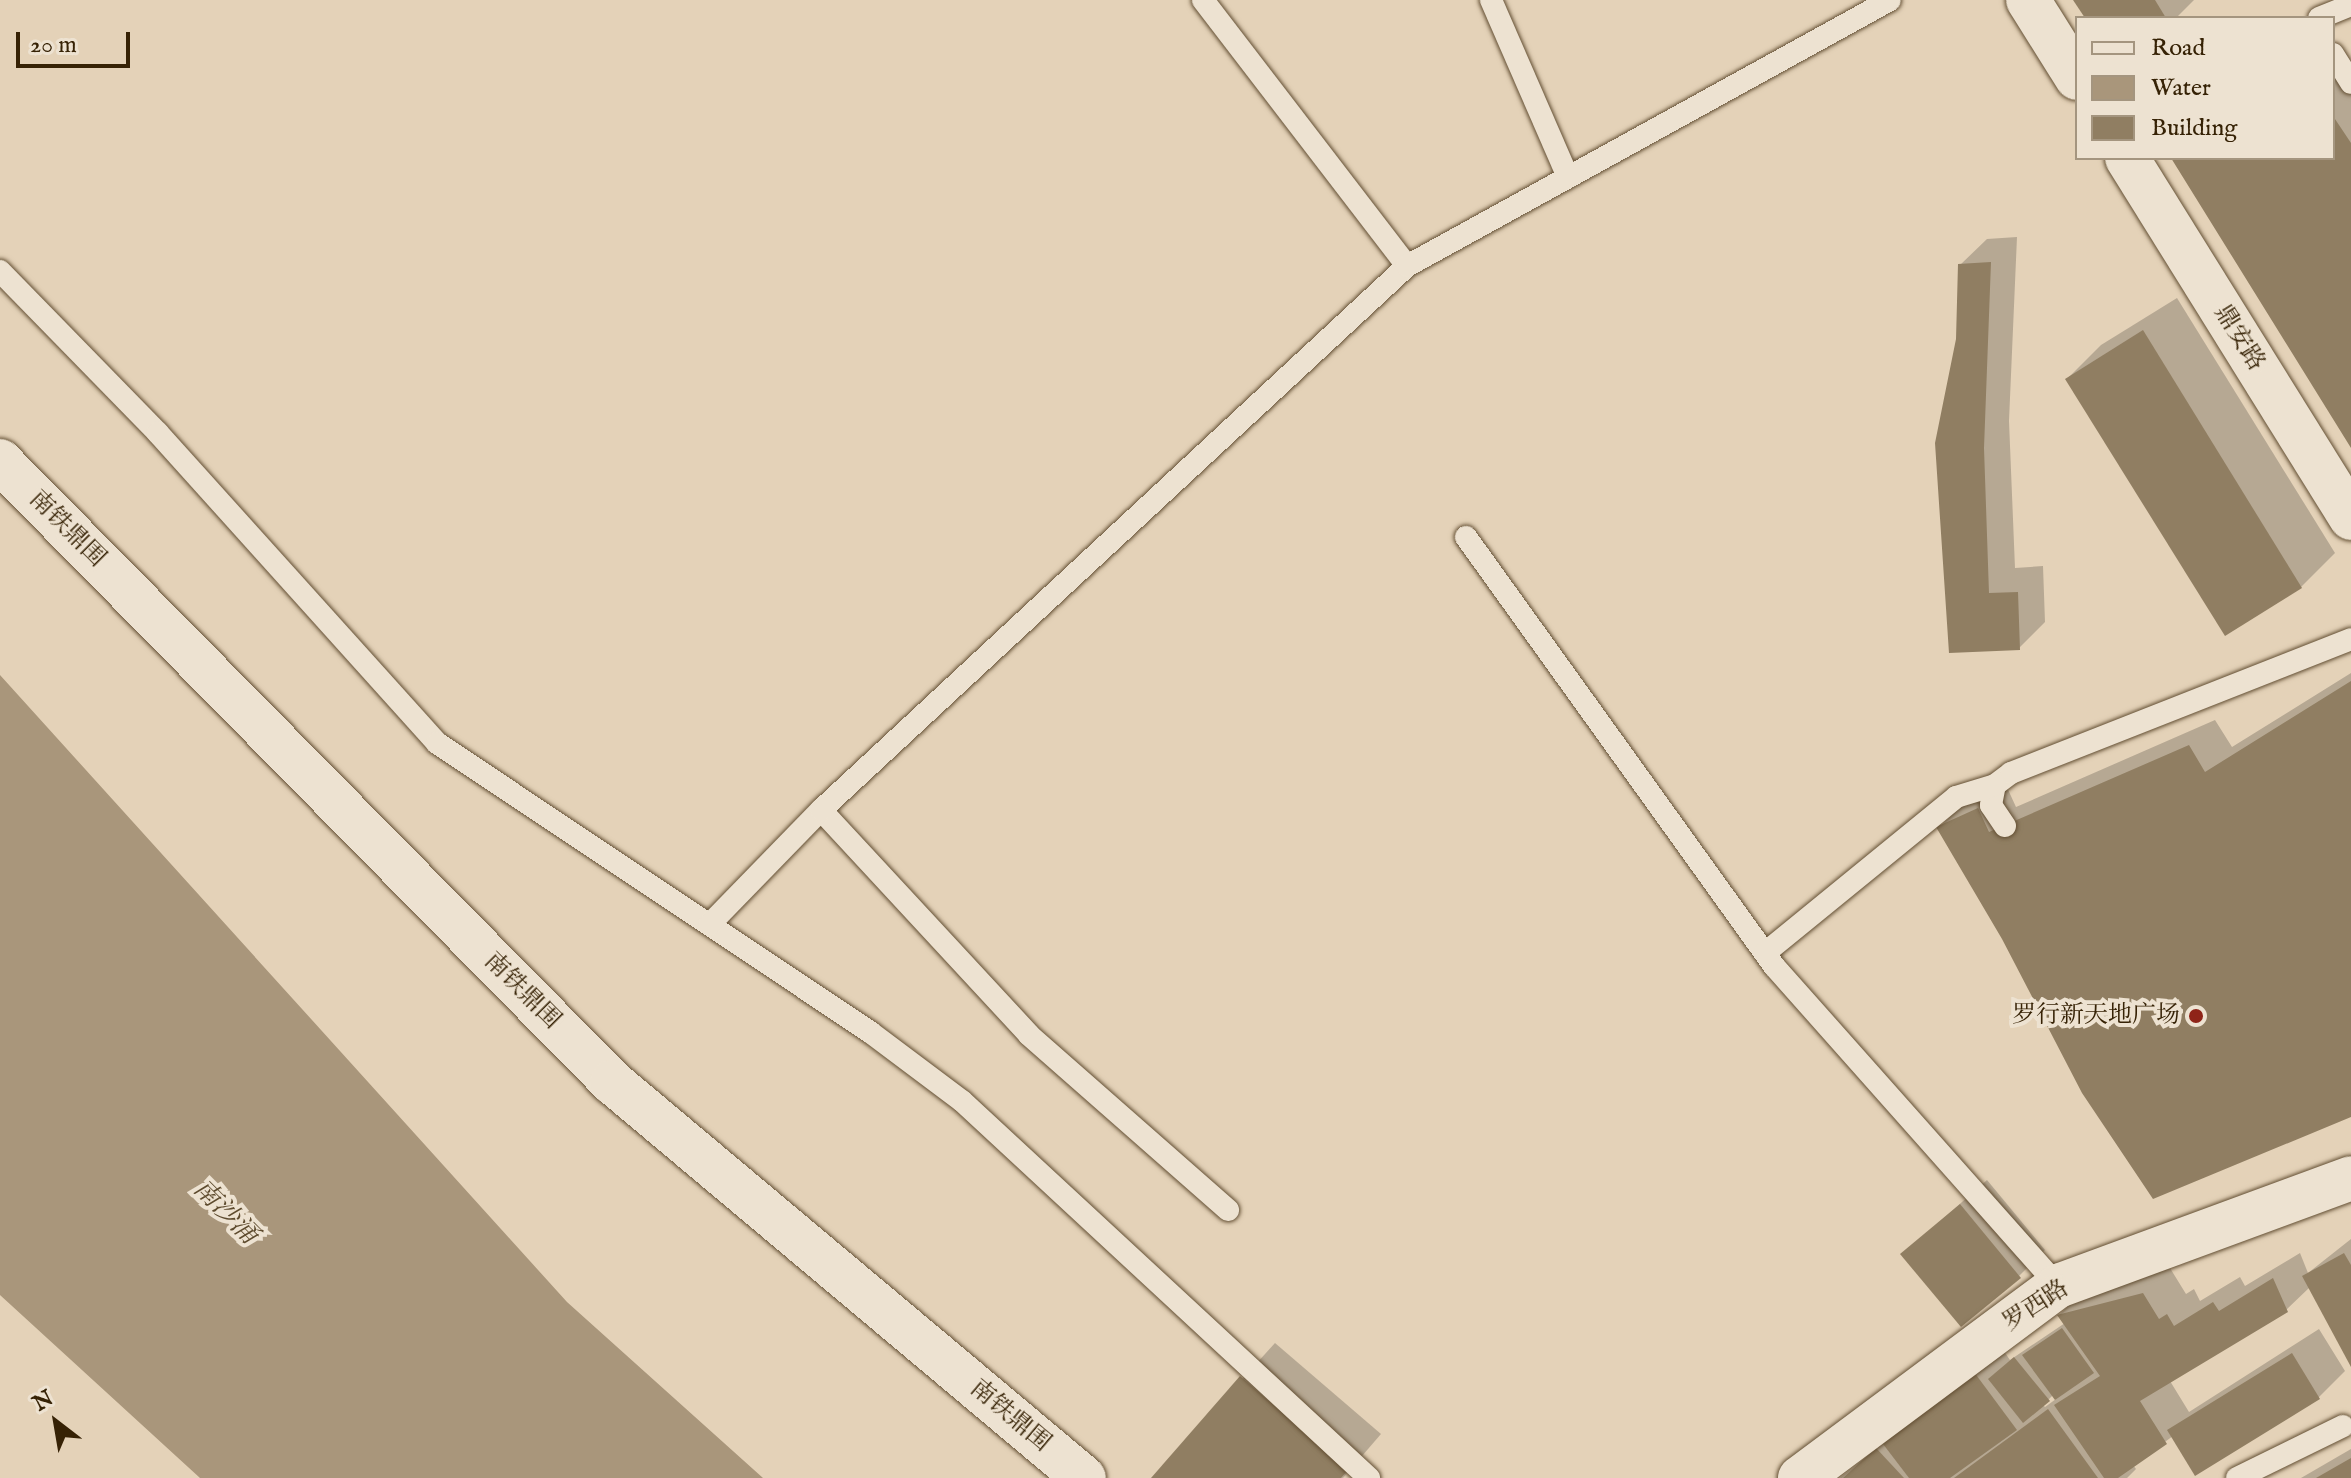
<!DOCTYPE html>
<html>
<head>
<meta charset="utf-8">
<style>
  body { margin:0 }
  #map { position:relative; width:2351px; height:1478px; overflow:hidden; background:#e4d2b8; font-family:"IM FELL English","Noto Serif SC",serif }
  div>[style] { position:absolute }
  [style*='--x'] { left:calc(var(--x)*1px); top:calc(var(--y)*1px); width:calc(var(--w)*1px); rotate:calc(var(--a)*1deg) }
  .water>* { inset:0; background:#a9967b }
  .shadow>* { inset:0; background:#0003 }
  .building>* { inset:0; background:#907e62 }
  .roads { filter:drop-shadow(0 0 2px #624e32) drop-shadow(0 0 2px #624e32) }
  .service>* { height:22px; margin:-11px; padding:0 11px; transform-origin:11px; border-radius:11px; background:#ede2d1 }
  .minor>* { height:44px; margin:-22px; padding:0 22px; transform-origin:22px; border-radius:22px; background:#ede2d1 }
  .tertiary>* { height:44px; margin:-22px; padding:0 22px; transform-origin:22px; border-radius:22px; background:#ede2d1 }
  .dots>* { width:22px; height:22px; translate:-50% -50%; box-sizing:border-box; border:4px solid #ede2d1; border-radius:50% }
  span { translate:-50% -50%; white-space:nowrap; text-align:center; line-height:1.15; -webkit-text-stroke:8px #ede2d1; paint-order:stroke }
  .street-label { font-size:24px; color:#362205 }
  .poi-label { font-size:24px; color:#362205 }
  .right { translate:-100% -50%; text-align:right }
  .water-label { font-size:26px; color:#5e4b2e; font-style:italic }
  .legend { position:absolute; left:2075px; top:16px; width:260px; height:144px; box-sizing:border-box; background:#ede2d1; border:2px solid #a4957f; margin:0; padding:10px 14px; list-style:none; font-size:24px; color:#362205 }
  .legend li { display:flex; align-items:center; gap:16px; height:40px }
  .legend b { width:40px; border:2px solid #a4957f }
  .north { position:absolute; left:16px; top:1382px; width:80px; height:80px; -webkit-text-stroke:6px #ede2d1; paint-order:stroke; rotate:329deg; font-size:22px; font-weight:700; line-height:32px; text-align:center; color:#362205 }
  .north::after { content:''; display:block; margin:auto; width:28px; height:36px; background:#362205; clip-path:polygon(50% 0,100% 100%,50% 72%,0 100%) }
  .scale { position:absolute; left:16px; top:32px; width:114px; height:36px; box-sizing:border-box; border:4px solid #362205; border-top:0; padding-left:10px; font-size:24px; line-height:28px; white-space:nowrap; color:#362205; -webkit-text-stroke:6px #ede2d1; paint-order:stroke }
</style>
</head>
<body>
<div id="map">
  <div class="water">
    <div style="clip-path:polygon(0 675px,567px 1302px,763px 1478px,200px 1478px,0 1295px)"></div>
  </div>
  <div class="shadow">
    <div style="clip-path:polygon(2076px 0,2194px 0,2176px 18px,2087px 18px)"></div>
    <div style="clip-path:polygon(2333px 51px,2351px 78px,2351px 444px,2174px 158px,2333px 158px)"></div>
    <div style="clip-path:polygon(2017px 237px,2009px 421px,2015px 568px,2043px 566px,2045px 622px,2019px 648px,1951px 651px,1960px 265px,1987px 239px)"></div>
    <div style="clip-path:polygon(2177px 298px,2335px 553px,2301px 587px,2067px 379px,2101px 345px)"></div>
    <div style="clip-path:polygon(2351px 673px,2351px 1114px,2004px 938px,1939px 828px,1965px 801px,2005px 783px,2016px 807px,2215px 720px,2232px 747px)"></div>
    <div style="clip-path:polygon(1987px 1180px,2045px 1250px,2019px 1276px,1903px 1254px)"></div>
    <div style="clip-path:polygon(evenodd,2351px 1239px,2351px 1363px,2310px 1287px,2286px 1310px,2170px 1381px,2189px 1412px,2319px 1329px,2345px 1371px,2319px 1397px,2196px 1473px,2173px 1436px,2133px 1465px,2136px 1469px,2127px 1478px,1840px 1478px,2001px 1347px,2010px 1360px,2065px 1323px,2059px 1315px,2085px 1289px,2170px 1268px,2186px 1294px,2194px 1289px,2200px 1301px,2240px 1277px,2245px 1286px,2300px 1253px,2308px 1273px,2351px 1239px,2053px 1395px,2056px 1399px,2045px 1407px,2043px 1405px,2053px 1395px)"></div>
    <div style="clip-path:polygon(1275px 1343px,1381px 1434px,1343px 1478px,1153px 1478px)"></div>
    <div style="clip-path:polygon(2351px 1449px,2351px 1478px,2301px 1478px)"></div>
  </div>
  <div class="building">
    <div style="clip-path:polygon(2073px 0,2155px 0,2166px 18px,2085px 18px)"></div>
    <div style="clip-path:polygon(2333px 116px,2351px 143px,2351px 448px,2171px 158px,2333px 158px)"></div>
    <div style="clip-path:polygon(1991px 262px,1984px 448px,1989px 593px,2018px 592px,2020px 650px,1949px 653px,1935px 443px,1956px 339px,1958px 264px)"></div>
    <div style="clip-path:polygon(2143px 330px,2302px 588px,2225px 636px,2065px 379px)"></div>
    <div style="clip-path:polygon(2351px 681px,2351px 1117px,2153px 1199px,2082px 1093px,2002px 939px,1936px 827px,1978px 808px,1989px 832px,2189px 745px,2205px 772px)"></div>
    <div style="clip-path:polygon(1960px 1204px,2021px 1278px,1961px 1327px,1900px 1254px)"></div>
    <div style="clip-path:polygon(2344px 1253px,2351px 1265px,2351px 1367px,2302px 1276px)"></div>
    <div style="clip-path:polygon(2273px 1278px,2288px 1312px,2140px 1401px,2167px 1444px,2118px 1478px,2104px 1478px,2054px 1405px,2100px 1376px,2057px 1315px,2143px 1293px,2159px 1319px,2167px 1314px,2174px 1326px,2213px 1302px,2219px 1311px)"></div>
    <div style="clip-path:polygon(2062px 1328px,2094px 1373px,2055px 1400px,2022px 1355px)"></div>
    <div style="clip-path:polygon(2292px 1353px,2320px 1399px,2195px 1476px,2167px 1430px)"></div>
    <div style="clip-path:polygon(2014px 1357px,2050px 1401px,2023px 1423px,1988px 1379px)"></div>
    <div style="clip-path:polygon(1974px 1372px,2017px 1430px,1950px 1478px,1909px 1478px,1883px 1444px)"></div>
    <div style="clip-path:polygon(1240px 1376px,1348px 1470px,1341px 1478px,1151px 1478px)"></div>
    <div style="clip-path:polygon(2048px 1409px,2098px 1478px,1954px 1478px)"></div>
    <div style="clip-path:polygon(1876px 1448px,1904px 1478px,1843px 1478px)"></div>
    <div style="clip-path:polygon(2351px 1458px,2351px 1478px,2316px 1478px)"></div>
  </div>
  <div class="roads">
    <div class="service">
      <div style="--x:1203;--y:0;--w:335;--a:52.5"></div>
      <div style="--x:1491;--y:0;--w:193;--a:66.5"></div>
      <div style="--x:2319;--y:18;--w:35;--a:-22"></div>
      <div style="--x:2333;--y:54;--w:34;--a:58"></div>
      <div style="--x:0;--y:271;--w:226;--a:45.7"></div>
      <div style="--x:158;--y:433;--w:417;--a:48"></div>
      <div style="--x:437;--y:743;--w:521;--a:33.72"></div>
      <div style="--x:870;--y:1032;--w:115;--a:36.9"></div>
      <div style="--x:962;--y:1101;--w:555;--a:42.81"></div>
      <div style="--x:1466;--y:537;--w:528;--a:54.32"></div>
      <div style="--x:1774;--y:966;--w:428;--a:48.4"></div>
      <div style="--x:821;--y:810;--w:306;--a:47.2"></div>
      <div style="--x:1029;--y:1035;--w:265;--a:41.3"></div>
      <div style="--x:2005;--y:826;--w:25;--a:-124"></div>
      <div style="--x:1991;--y:805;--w:20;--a:-79"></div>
      <div style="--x:1995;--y:785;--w:20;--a:-37"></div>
      <div style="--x:2011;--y:773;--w:365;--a:-21.5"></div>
      <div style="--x:710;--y:924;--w:159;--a:-45.8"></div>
      <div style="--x:821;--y:810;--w:800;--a:-42.87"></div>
      <div style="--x:1407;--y:266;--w:551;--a:-28.84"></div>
      <div style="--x:1765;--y:953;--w:247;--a:-39.2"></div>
      <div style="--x:1956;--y:797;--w:41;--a:-17.1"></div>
      <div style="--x:2237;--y:1478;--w:118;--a:-26.1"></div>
    </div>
    <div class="minor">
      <div style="--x:0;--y:461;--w:872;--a:45.42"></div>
      <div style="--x:612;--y:1082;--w:616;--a:40"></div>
    </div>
    <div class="tertiary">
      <div style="--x:2028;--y:0;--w:92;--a:57.9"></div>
      <div style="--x:2127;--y:158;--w:424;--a:58.1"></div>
      <div style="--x:1800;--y:1478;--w:322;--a:-36.7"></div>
      <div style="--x:2058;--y:1286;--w:312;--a:-20.2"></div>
    </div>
  </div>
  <div class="dots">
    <div style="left:2196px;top:1016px;background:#8f2418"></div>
  </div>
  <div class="street-label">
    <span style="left:2239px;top:338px;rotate:58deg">鼎安路</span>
    <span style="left:67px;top:529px;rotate:45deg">南铁鼎围</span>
    <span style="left:522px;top:991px;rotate:45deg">南铁鼎围</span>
    <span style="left:2036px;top:1306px;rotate:-33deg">罗西路</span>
    <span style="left:1010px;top:1416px;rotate:40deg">南铁鼎围</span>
  </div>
  <div class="poi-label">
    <span class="right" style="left:2180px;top:1016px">罗行新天地广场</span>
  </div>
  <div class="water-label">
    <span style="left:225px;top:1212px;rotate:45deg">南沙涌</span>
  </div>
  <ul class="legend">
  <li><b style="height:10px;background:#ede2d1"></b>Road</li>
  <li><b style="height:22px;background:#a9967b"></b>Water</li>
  <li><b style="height:22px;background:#907e62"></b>Building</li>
  </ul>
  <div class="north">N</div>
  <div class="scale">20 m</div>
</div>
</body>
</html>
